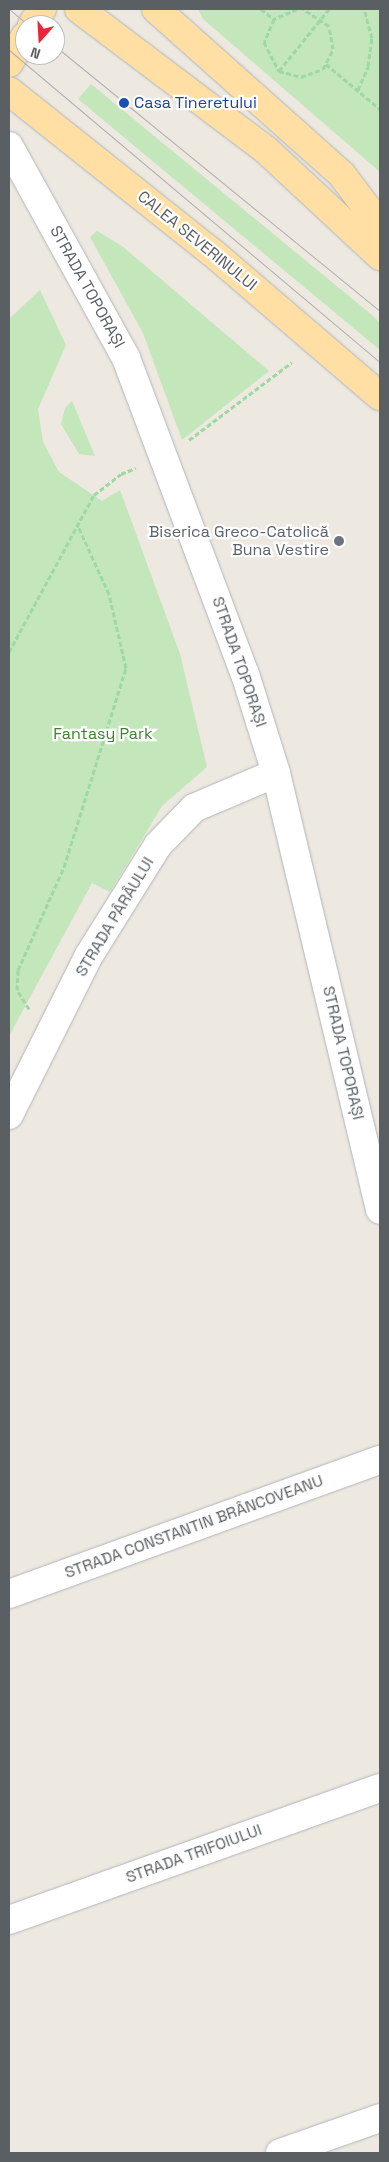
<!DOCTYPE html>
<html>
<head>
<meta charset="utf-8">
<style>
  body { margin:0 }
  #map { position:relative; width:389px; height:2162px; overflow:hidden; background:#ede8e0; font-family:"Space Grotesk",sans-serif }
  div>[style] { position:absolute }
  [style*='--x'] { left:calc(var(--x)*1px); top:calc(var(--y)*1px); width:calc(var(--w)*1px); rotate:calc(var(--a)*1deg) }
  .green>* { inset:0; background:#c3e6bb }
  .path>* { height:3px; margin-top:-1.5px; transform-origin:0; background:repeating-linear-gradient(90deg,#9ed8a2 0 5px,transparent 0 7.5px) }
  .roads { filter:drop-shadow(0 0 1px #b1b5b9) drop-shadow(0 0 1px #b1b5b9) }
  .minor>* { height:28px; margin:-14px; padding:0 14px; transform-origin:14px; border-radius:14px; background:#fff }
  .major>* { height:28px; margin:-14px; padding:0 14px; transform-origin:14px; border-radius:14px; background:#ffdfa3 }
  .tram>* { height:1px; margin:-0.5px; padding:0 0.5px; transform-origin:0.5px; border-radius:0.5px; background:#b0b1b2 }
  .dots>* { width:14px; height:14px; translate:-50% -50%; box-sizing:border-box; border:2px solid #fff; border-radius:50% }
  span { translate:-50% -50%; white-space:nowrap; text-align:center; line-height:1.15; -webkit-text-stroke:4.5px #fff; paint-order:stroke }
  .transit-label { font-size:16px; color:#164399 }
  .left { translate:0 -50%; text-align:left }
  .street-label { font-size:16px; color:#595f62 }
  .worship-label { font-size:16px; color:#5b616d }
  .right { translate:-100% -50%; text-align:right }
  .park-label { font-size:16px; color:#3c8230 }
  .frame { position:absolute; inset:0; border:10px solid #595f62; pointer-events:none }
  .north { position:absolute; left:15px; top:15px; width:50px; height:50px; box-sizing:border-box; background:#fff; border:1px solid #bdbfc0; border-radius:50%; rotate:199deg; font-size:14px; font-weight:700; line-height:20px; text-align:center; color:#595f62 }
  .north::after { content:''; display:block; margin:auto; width:18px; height:22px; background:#ef243a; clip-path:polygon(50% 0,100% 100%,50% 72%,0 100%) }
</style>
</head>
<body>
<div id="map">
  <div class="green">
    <div style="clip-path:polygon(198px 9px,380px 9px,380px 172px,203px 19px)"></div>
    <div style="clip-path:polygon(91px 84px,372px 315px,380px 323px,380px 350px,78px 99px)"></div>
    <div style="clip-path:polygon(97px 231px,122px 246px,269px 371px,182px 440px,143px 333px,90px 237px)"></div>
    <div style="clip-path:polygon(40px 290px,66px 345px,38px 409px,43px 442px,59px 472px,102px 501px,120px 490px,180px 654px,207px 767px,162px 806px,110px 892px,92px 883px,9px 1036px,9px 319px)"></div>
    <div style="clip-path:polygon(72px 401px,95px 456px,79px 454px,61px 424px,65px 408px)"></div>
  </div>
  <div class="path">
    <div style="--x:261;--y:9;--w:16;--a:38"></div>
    <div style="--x:297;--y:9;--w:25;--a:157"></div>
    <div style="--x:274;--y:19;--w:25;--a:113"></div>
    <div style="--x:264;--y:42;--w:33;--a:63"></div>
    <div style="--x:279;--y:71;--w:23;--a:15"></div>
    <div style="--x:301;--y:77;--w:23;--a:-20"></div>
    <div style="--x:323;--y:69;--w:22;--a:-63"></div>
    <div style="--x:333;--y:49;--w:23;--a:-100"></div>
    <div style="--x:329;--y:26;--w:31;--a:-147"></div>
    <div style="--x:326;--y:64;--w:70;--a:39.8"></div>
    <div style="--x:279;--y:71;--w:80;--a:-51.1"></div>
    <div style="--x:358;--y:90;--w:26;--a:-67"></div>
    <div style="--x:368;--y:66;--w:28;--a:-82"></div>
    <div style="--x:372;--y:38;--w:30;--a:-105"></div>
    <div style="--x:189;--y:440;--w:129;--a:-37.1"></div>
    <div style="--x:9;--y:652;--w:179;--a:-61.6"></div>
    <div style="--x:94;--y:495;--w:34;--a:-38"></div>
    <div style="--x:121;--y:474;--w:16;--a:-22"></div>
    <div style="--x:29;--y:1009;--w:22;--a:-122"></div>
    <div style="--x:17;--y:990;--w:20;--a:-87"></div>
    <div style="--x:18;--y:970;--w:113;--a:-65.9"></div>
    <div style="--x:64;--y:867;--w:208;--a:-72.7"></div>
    <div style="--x:126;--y:668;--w:76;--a:-102.9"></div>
    <div style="--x:109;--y:594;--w:75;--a:-114.5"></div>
  </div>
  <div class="roads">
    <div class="minor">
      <div style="--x:9;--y:146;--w:242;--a:61.1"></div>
      <div style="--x:126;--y:358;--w:338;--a:69.4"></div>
      <div style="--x:245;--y:674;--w:104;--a:72.6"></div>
      <div style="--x:276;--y:773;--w:449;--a:76.6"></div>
      <div style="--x:9;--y:1115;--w:177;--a:-63.4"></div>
      <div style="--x:88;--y:957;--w:132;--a:-58"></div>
      <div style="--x:158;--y:845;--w:52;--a:-45.8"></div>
      <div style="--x:194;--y:808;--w:89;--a:-23.1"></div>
      <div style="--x:9;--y:1594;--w:394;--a:-19.9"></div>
      <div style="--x:9;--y:1920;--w:394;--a:-19.6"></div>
      <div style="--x:280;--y:2153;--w:106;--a:-19.3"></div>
    </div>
    <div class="major">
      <div style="--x:79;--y:9;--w:234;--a:37"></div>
      <div style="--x:266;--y:150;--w:156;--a:42.9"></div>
      <div style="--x:156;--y:9;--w:249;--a:41.7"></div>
      <div style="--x:342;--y:175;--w:63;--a:52.8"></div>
      <div style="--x:32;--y:25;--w:19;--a:-58"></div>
      <div style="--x:9;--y:63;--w:31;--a:-59"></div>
      <div style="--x:9;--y:91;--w:260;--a:38.5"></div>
      <div style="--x:213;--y:253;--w:220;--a:40.6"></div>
    </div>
  </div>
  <div class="tram">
    <div style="--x:9;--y:9;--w:25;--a:40"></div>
    <div style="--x:55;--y:46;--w:419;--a:39.2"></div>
    <div style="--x:9;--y:50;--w:485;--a:40.1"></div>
  </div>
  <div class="dots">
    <div style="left:124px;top:103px;background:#1a4fb4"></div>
    <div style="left:339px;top:541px;background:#6b7280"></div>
  </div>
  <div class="transit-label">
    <span class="left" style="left:134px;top:103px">Casa Tineretului</span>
  </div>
  <div class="street-label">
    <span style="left:197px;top:241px;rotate:39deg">CALEA SEVERINULUI</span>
    <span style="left:87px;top:287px;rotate:61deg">STRADA TOPORAȘI</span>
    <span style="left:239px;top:662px;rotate:71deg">STRADA TOPORAȘI</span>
    <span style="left:115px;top:917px;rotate:-59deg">STRADA PÂRÂULUI</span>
    <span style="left:343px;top:1053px;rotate:77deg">STRADA TOPORAȘI</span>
    <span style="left:194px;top:1527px;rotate:-20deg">STRADA CONSTANTIN BRÂNCOVEANU</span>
    <span style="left:194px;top:1854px;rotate:-20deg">STRADA TRIFOIULUI</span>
  </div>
  <div class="worship-label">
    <span class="right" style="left:329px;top:541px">Biserica Greco-Catolică<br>Buna Vestire</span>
  </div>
  <div class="park-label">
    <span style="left:103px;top:734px">Fantasy Park</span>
  </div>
  <div class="frame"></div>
  <div class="north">N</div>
</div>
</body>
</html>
